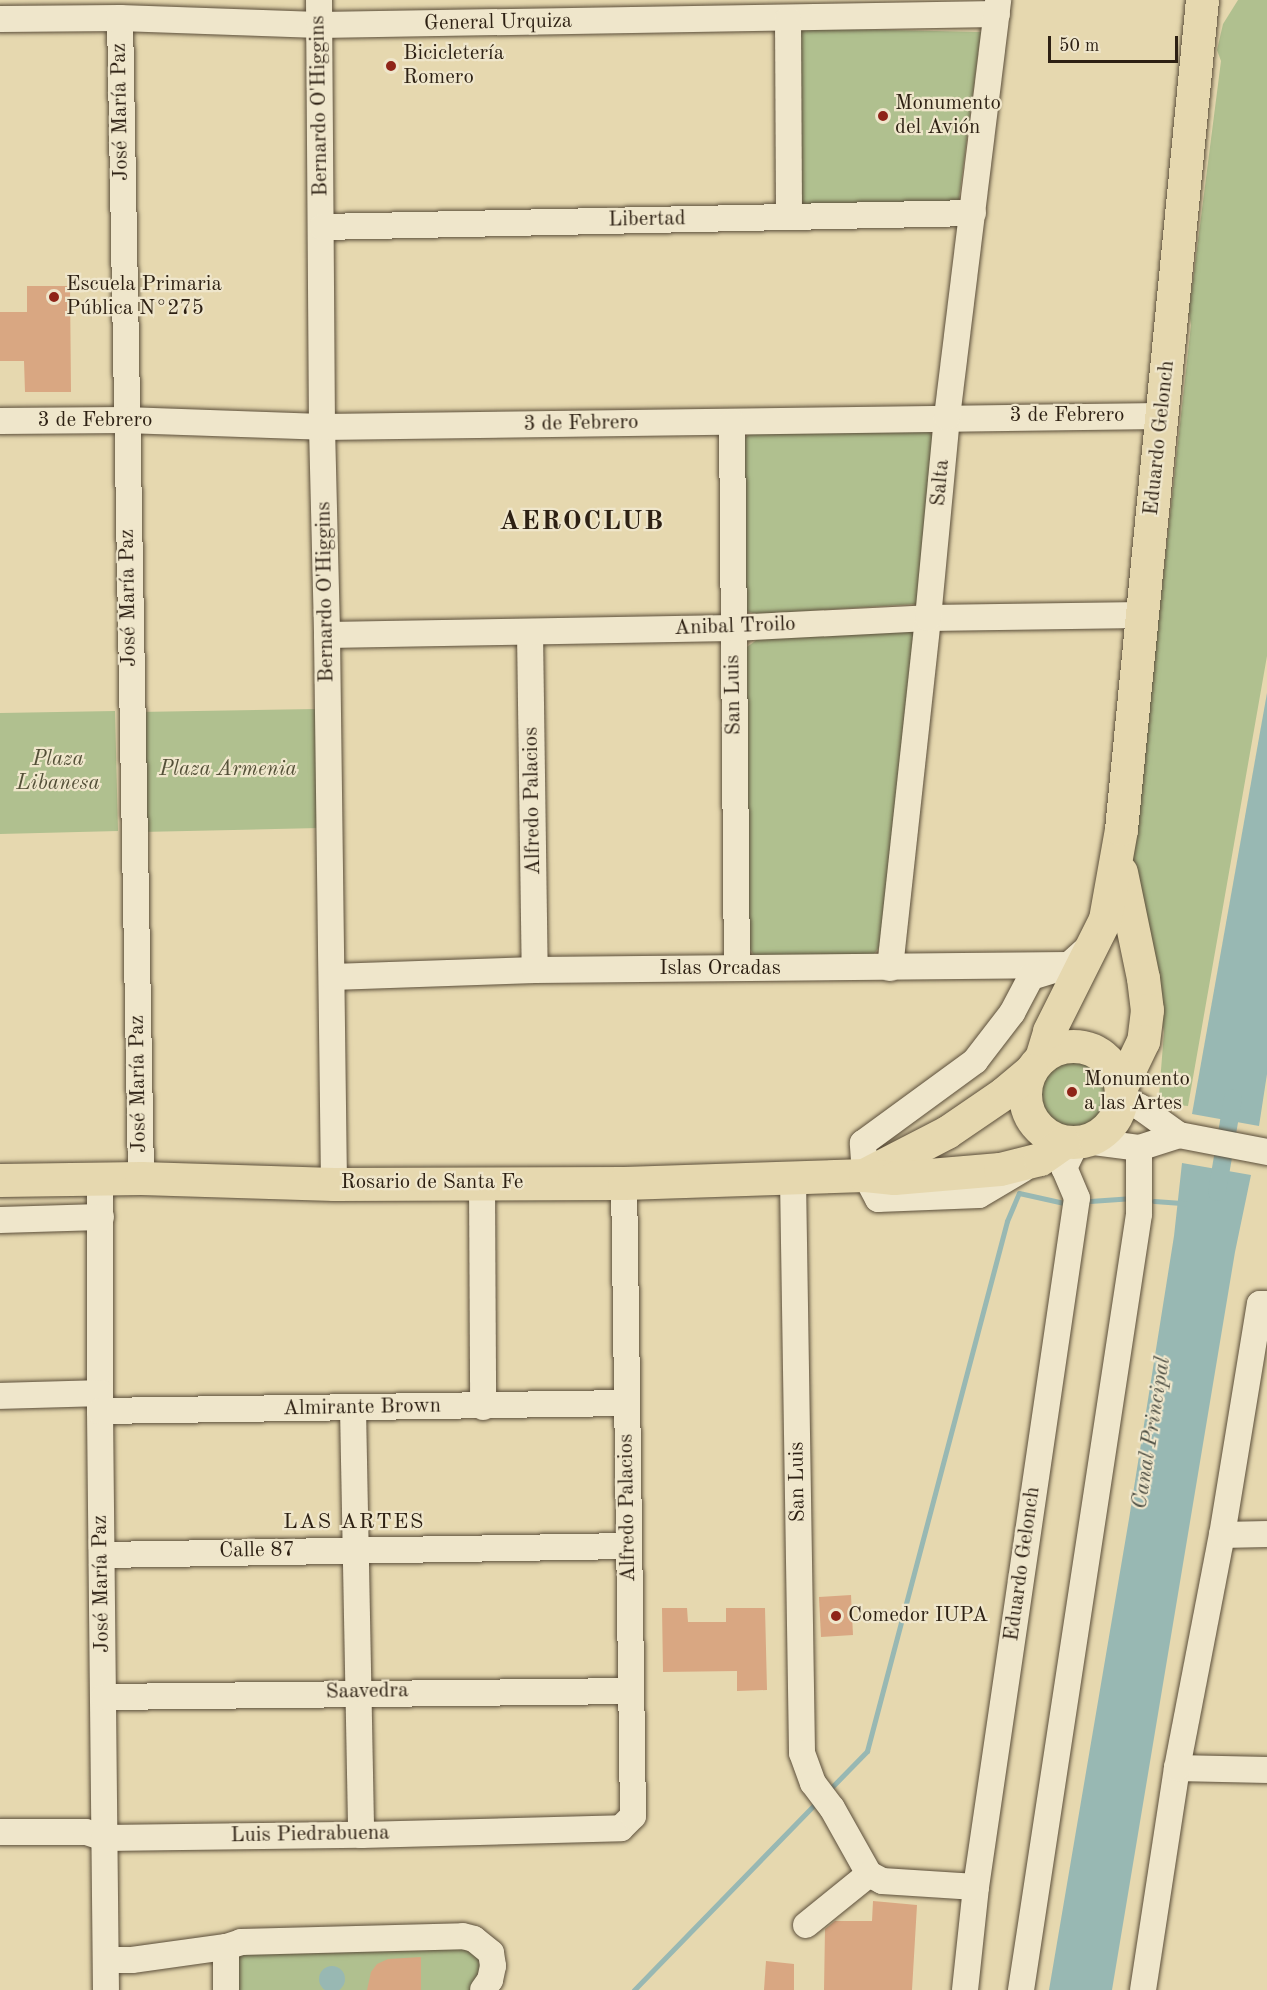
<!DOCTYPE html>
<html>
<head>
<meta charset="utf-8">
<style>
  body { margin:0 }
  #map { position:relative; width:1267px; height:1990px; overflow:hidden; background:#e6d8af; font-family:"Old Standard TT",serif }
  div>[style] { position:absolute }
  [style*='--x'] { left:calc(var(--x)*1px); top:calc(var(--y)*1px); width:calc(var(--w)*1px); rotate:calc(var(--a)*1deg) }
  .green>* { inset:0; background:#b0c08f }
  .round { border-radius:50% }
  .water>* { inset:0; background:#98b8b3 }
  .stream>* { height:5px; margin:-2.5px; padding:0 2.5px; transform-origin:2.5px; border-radius:2.5px; background:#98b8b3 }
  .canal>* { height:18px; margin:-9px; padding:0 9px; transform-origin:9px; border-radius:9px; background:#98b8b3 }
  .building>* { inset:0; background:#d9a782 }
  .roads { filter:drop-shadow(0 0 2px #5b4e3a) drop-shadow(0 0 2px #5b4e3a) }
  .minor>* { height:26px; margin:-13px; padding:0 13px; transform-origin:13px; border-radius:13px; background:#efe6cb }
  .major>* { height:33px; margin:-16.5px; padding:0 16.5px; transform-origin:16.5px; border-radius:16.5px; background:#e6d8af }
  .major>.ring { margin:-16.5px; padding:0; box-sizing:content-box; background:none; border:33px solid #e6d8af; border-radius:50% }
  .dots>* { width:16px; height:16px; translate:-50% -50%; box-sizing:border-box; border:3px solid #efe6cb; border-radius:50% }
  span { translate:-50% -50%; white-space:nowrap; text-align:center; line-height:1.15; -webkit-text-stroke:4.5px #efe6cb; paint-order:stroke }
  .street-label { font-size:21px; color:#2d2013 }
  .poi-label { font-size:21px; color:#2d2013 }
  .left { translate:0 -50%; text-align:left }
  .park-label { font-size:21px; color:#545038; font-style:italic }
  .water-label { font-size:22px; color:#4d4e43; font-style:italic }
  .neighbourhood-label { font-size:22px; color:#2d2013; letter-spacing:1.5px }
  .district-label { font-size:27px; color:#2d2013; font-weight:700; letter-spacing:1.5px }
  .scale { position:absolute; left:1048px; top:36px; width:130px; height:27px; box-sizing:border-box; border:3px solid #2d2013; border-top:0; padding-left:8px; font-size:18px; line-height:21px; white-space:nowrap; color:#2d2013; -webkit-text-stroke:4px #efe6cb; paint-order:stroke }
</style>
</head>
<body>
<div id="map">
  <div class="green">
    <div style="clip-path:polygon(1238px 0,1267px 0,1267px 656px,1188px 1106px,1165px 1104px,1159px 1095px,1164px 1032px,1156px 987px,1130px 878px,1191px 325px,1189px 311px,1221px 61px,1217px 50px,1223px 24px)"></div>
    <div style="clip-path:polygon(793px 28px,981px 32px,959px 199px,955px 204px,792px 208px)"></div>
    <div style="clip-path:polygon(754px 431px,929px 432px,934px 437px,920px 598px,916px 604px,756px 614px,747px 611px,744px 603px,742px 440px)"></div>
    <div style="clip-path:polygon(911px 631px,914px 633px,881px 945px,873px 955px,755px 957px,749px 947px,747px 647px,758px 639px)"></div>
    <div style="clip-path:polygon(316px 709px,319px 828px,141px 832px,138px 712px)"></div>
    <div style="clip-path:polygon(115px 711px,118px 831px,0 834px,0 713px)"></div>
    <div class="round" style="left:1038px;top:1059px;width:68px;height:68px"></div>
    <div style="clip-path:polygon(457px 1941px,484px 1954px,474px 1990px,238px 1990px,237px 1959px,242px 1953px,334px 1953px,337px 1945px)"></div>
  </div>
  <div class="water">
    <div style="clip-path:polygon(1267px 693px,1267px 1074px,1259px 1126px,1192px 1114px)"></div>
    <div style="clip-path:polygon(1182px 1163px,1251px 1175px,1235px 1252px,1112px 1990px,1049px 1990px,1129px 1519px,1174px 1236px)"></div>
    <div class="round" style="left:319px;top:1966px;width:26px;height:26px"></div>
  </div>
  <div class="stream">
    <div style="--x:1090;--y:1201;--w:43;--a:-4"></div>
    <div style="--x:1154;--y:1201;--w:31;--a:4"></div>
    <div style="--x:828;--y:1791;--w:56;--a:-45.7"></div>
    <div style="--x:867;--y:1751;--w:548;--a:-75.2"></div>
    <div style="--x:1007;--y:1221;--w:30;--a:-67"></div>
    <div style="--x:1019;--y:1193;--w:46;--a:12.5"></div>
    <div style="--x:634;--y:1990;--w:262;--a:-45.8"></div>
  </div>
  <div class="canal">
    <div style="--x:1217;--y:1192;--w:95;--a:-80.3"></div>
  </div>
  <div class="building">
    <div style="clip-path:polygon(27px 286px,70px 286px,71px 392px,25px 392px,24px 361px,0 361px,0 312px,27px 312px)"></div>
    <div style="clip-path:polygon(851px 1595px,853px 1635px,821px 1637px,819px 1597px)"></div>
    <div style="clip-path:polygon(662px 1608px,687px 1608px,688px 1622px,726px 1622px,726px 1608px,765px 1608px,767px 1690px,737px 1691px,737px 1671px,663px 1672px)"></div>
    <div style="clip-path:polygon(873px 1901px,917px 1905px,912px 1990px,824px 1990px,825px 1929px,835px 1921px,872px 1921px)"></div>
    <div style="clip-path:polygon(421px 1957px,421px 1990px,367px 1990px,371px 1972px,377px 1964px,388px 1959px)"></div>
    <div style="clip-path:polygon(766px 1961px,794px 1964px,794px 1990px,764px 1990px)"></div>
  </div>
  <div class="roads">
    <div class="minor">
      <div style="--x:319;--y:0;--w:427;--a:89.6"></div>
      <div style="--x:322;--y:427;--w:208;--a:88.6"></div>
      <div style="--x:327;--y:635;--w:549;--a:89.27"></div>
      <div style="--x:120;--y:18;--w:1160;--a:88.96"></div>
      <div style="--x:0;--y:19;--w:120;--a:-0.5"></div>
      <div style="--x:120;--y:18;--w:199;--a:2"></div>
      <div style="--x:319;--y:25;--w:678;--a:-0.93"></div>
      <div style="--x:788;--y:19;--w:197;--a:89.7"></div>
      <div style="--x:322;--y:227;--w:651;--a:-1.23"></div>
      <div style="--x:0;--y:421;--w:125;--a:-0.5"></div>
      <div style="--x:125;--y:420;--w:197;--a:2"></div>
      <div style="--x:322;--y:427;--w:840;--a:-0.75"></div>
      <div style="--x:732;--y:422;--w:546;--a:89.48"></div>
      <div style="--x:530;--y:632;--w:338;--a:89.2"></div>
      <div style="--x:327;--y:635;--w:406;--a:-1"></div>
      <div style="--x:733;--y:628;--w:195;--a:-2.9"></div>
      <div style="--x:928;--y:618;--w:214;--a:-0.8"></div>
      <div style="--x:890;--y:968;--w:352;--a:-83.8"></div>
      <div style="--x:928;--y:618;--w:202;--a:-84.6"></div>
      <div style="--x:947;--y:417;--w:420;--a:-83"></div>
      <div style="--x:332;--y:977;--w:203;--a:-2"></div>
      <div style="--x:535;--y:970;--w:534;--a:-0.54"></div>
      <div style="--x:1069;--y:965;--w:28;--a:-42"></div>
      <div style="--x:1122;--y:1098;--w:20;--a:27"></div>
      <div style="--x:1140;--y:1107;--w:48;--a:35.7"></div>
      <div style="--x:1179;--y:1135;--w:90;--a:10.9"></div>
      <div style="--x:1086;--y:1141;--w:53;--a:7.5"></div>
      <div style="--x:1139;--y:1148;--w:42;--a:-18"></div>
      <div style="--x:1023;--y:1169;--w:51;--a:149.4"></div>
      <div style="--x:979;--y:1195;--w:101;--a:177.7"></div>
      <div style="--x:878;--y:1199;--w:27;--a:-118"></div>
      <div style="--x:865;--y:1175;--w:32;--a:-94"></div>
      <div style="--x:863;--y:1143;--w:139;--a:-36.2"></div>
      <div style="--x:975;--y:1061;--w:61;--a:-52.4"></div>
      <div style="--x:1012;--y:1013;--w:41;--a:-62.2"></div>
      <div style="--x:1031;--y:977;--w:27;--a:-17"></div>
      <div style="--x:100;--y:1179;--w:232;--a:90"></div>
      <div style="--x:100;--y:1411;--w:579;--a:89.41"></div>
      <div style="--x:793;--y:1179;--w:574;--a:89.1"></div>
      <div style="--x:802;--y:1753;--w:32;--a:70"></div>
      <div style="--x:813;--y:1783;--w:31;--a:53"></div>
      <div style="--x:832;--y:1808;--w:76;--a:60.7"></div>
      <div style="--x:869;--y:1874;--w:15;--a:28"></div>
      <div style="--x:882;--y:1881;--w:94;--a:3.7"></div>
      <div style="--x:482;--y:1183;--w:224;--a:89.7"></div>
      <div style="--x:0;--y:1220;--w:101;--a:-1.7"></div>
      <div style="--x:0;--y:1396;--w:100;--a:-1.7"></div>
      <div style="--x:353;--y:1408;--w:427;--a:88.9"></div>
      <div style="--x:100;--y:1411;--w:525;--a:-0.87"></div>
      <div style="--x:1222;--y:1535;--w:45;--a:-1.3"></div>
      <div style="--x:102;--y:1555;--w:527;--a:-0.98"></div>
      <div style="--x:104;--y:1697;--w:527;--a:-0.65"></div>
      <div style="--x:1177;--y:1768;--w:90;--a:1.3"></div>
      <div style="--x:0;--y:1832;--w:86;--a:0"></div>
      <div style="--x:86;--y:1832;--w:19;--a:18"></div>
      <div style="--x:104;--y:1838;--w:257;--a:-0.7"></div>
      <div style="--x:361;--y:1835;--w:260;--a:-1.5"></div>
      <div style="--x:621;--y:1828;--w:17;--a:-45"></div>
      <div style="--x:633;--y:1816;--w:633;--a:-90.81"></div>
      <div style="--x:806;--y:1925;--w:81;--a:-39"></div>
      <div style="--x:226;--y:1947;--w:43;--a:90"></div>
      <div style="--x:106;--y:1960;--w:26;--a:0"></div>
      <div style="--x:132;--y:1960;--w:95;--a:-7.9"></div>
      <div style="--x:226;--y:1947;--w:16;--a:-18"></div>
      <div style="--x:241;--y:1942;--w:222;--a:-1.5"></div>
      <div style="--x:463;--y:1936;--w:11;--a:15"></div>
      <div style="--x:474;--y:1939;--w:22;--a:39"></div>
      <div style="--x:491;--y:1953;--w:13;--a:81"></div>
      <div style="--x:493;--y:1966;--w:14;--a:102"></div>
      <div style="--x:490;--y:1980;--w:12;--a:125"></div>
      <div style="--x:965;--y:1990;--w:104;--a:-83.9"></div>
      <div style="--x:976;--y:1887;--w:696;--a:-81.66"></div>
      <div style="--x:1077;--y:1198;--w:33;--a:-113"></div>
      <div style="--x:1064;--y:1168;--w:28;--a:-64"></div>
      <div style="--x:1021;--y:1990;--w:785;--a:-81.35"></div>
      <div style="--x:1139;--y:1214;--w:66;--a:-90"></div>
      <div style="--x:1143;--y:1990;--w:225;--a:-81.3"></div>
      <div style="--x:1177;--y:1768;--w:237;--a:-79.1"></div>
      <div style="--x:1222;--y:1535;--w:234;--a:-80.7"></div>
      <div style="--x:1260;--y:1304;--w:7;--a:0"></div>
    </div>
    <div class="major">
      <div style="--x:1121;--y:872;--w:108;--a:78.3"></div>
      <div style="--x:1143;--y:978;--w:32;--a:83"></div>
      <div style="--x:1147;--y:1010;--w:31;--a:97"></div>
      <div style="--x:1143;--y:1041;--w:51;--a:115.6"></div>
      <div class="ring" style="left:1025px;top:1046px;width:63px;height:63px"></div>
      <div style="--x:1041;--y:1058;--w:28;--a:-73"></div>
      <div style="--x:1049;--y:1031;--w:125;--a:-63.4"></div>
      <div style="--x:1105;--y:919;--w:91;--a:-79.9"></div>
      <div style="--x:1121;--y:829;--w:833;--a:-84.42"></div>
      <div style="--x:866;--y:1174;--w:91;--a:-27.4"></div>
      <div style="--x:947;--y:1132;--w:69;--a:-34.4"></div>
      <div style="--x:1004;--y:1093;--w:35;--a:-40"></div>
      <div style="--x:0;--y:1180;--w:141;--a:-0.8"></div>
      <div style="--x:141;--y:1178;--w:193;--a:1.8"></div>
      <div style="--x:334;--y:1184;--w:290;--a:-0.2"></div>
      <div style="--x:624;--y:1183;--w:241;--a:-1.9"></div>
      <div style="--x:865;--y:1175;--w:29;--a:6"></div>
      <div style="--x:894;--y:1178;--w:106;--a:-4.9"></div>
      <div style="--x:1000;--y:1169;--w:41;--a:-14"></div>
      <div style="--x:1040;--y:1159;--w:29;--a:-35"></div>
    </div>
  </div>
  <div class="dots">
    <div style="left:391px;top:66px;background:#8f2418"></div>
    <div style="left:883px;top:116px;background:#8f2418"></div>
    <div style="left:54px;top:297px;background:#8f2418"></div>
    <div style="left:1072px;top:1092px;background:#8f2418"></div>
    <div style="left:836px;top:1616px;background:#8f2418"></div>
  </div>
  <div class="street-label">
    <span style="left:498px;top:23px;rotate:-1deg">General Urquiza</span>
    <span style="left:320px;top:106px;rotate:-91deg">Bernardo O'Higgins</span>
    <span style="left:121px;top:112px;rotate:-91deg">José María Paz</span>
    <span style="left:647px;top:220px;rotate:-1deg">Libertad</span>
    <span style="left:1067px;top:416px">3 de Febrero</span>
    <span style="left:95px;top:421px">3 de Febrero</span>
    <span style="left:581px;top:424px;rotate:-1deg">3 de Febrero</span>
    <span style="left:1160px;top:438px;rotate:-84deg">Eduardo Gelonch</span>
    <span style="left:941px;top:483px;rotate:-85deg">Salta</span>
    <span style="left:326px;top:592px;rotate:-91deg">Bernardo O'Higgins</span>
    <span style="left:129px;top:598px;rotate:-91deg">José María Paz</span>
    <span style="left:735px;top:627px;rotate:-2deg">Anibal Troilo</span>
    <span style="left:734px;top:695px;rotate:-91deg">San Luis</span>
    <span style="left:533px;top:801px;rotate:-91deg">Alfredo Palacios</span>
    <span style="left:720px;top:969px">Islas Orcadas</span>
    <span style="left:139px;top:1084px;rotate:-91deg">José María Paz</span>
    <span style="left:432px;top:1183px">Rosario de Santa Fe</span>
    <span style="left:362px;top:1408px;rotate:-1deg">Almirante Brown</span>
    <span style="left:798px;top:1482px;rotate:-91deg">San Luis</span>
    <span style="left:628px;top:1508px;rotate:-91deg">Alfredo Palacios</span>
    <span style="left:257px;top:1551px;rotate:-1deg">Calle 87</span>
    <span style="left:1023px;top:1564px;rotate:-82deg">Eduardo Gelonch</span>
    <span style="left:102px;top:1584px;rotate:-91deg">José María Paz</span>
    <span style="left:367px;top:1692px;rotate:-1deg">Saavedra</span>
    <span style="left:310px;top:1835px;rotate:-1deg">Luis Piedrabuena</span>
  </div>
  <div class="poi-label">
    <span class="left" style="left:403px;top:66px">Bicicletería<br>Romero</span>
    <span class="left" style="left:895px;top:116px">Monumento<br>del Avión</span>
    <span class="left" style="left:66px;top:297px">Escuela Primaria<br>Pública N°275</span>
    <span class="left" style="left:1084px;top:1092px">Monumento<br>a las Artes</span>
    <span class="left" style="left:848px;top:1616px">Comedor IUPA</span>
  </div>
  <div class="park-label">
    <span style="left:58px;top:772px">Plaza<br>Libanesa</span>
    <span style="left:228px;top:770px">Plaza Armenia</span>
  </div>
  <div class="water-label">
    <span style="left:1152px;top:1433px;rotate:-81deg">Canal Principal</span>
  </div>
  <div class="neighbourhood-label">
    <span style="left:354px;top:1523px">LAS ARTES</span>
  </div>
  <div class="district-label">
    <span style="left:582px;top:522px">AEROCLUB</span>
  </div>
  <div class="scale">50 m</div>
</div>
</body>
</html>
